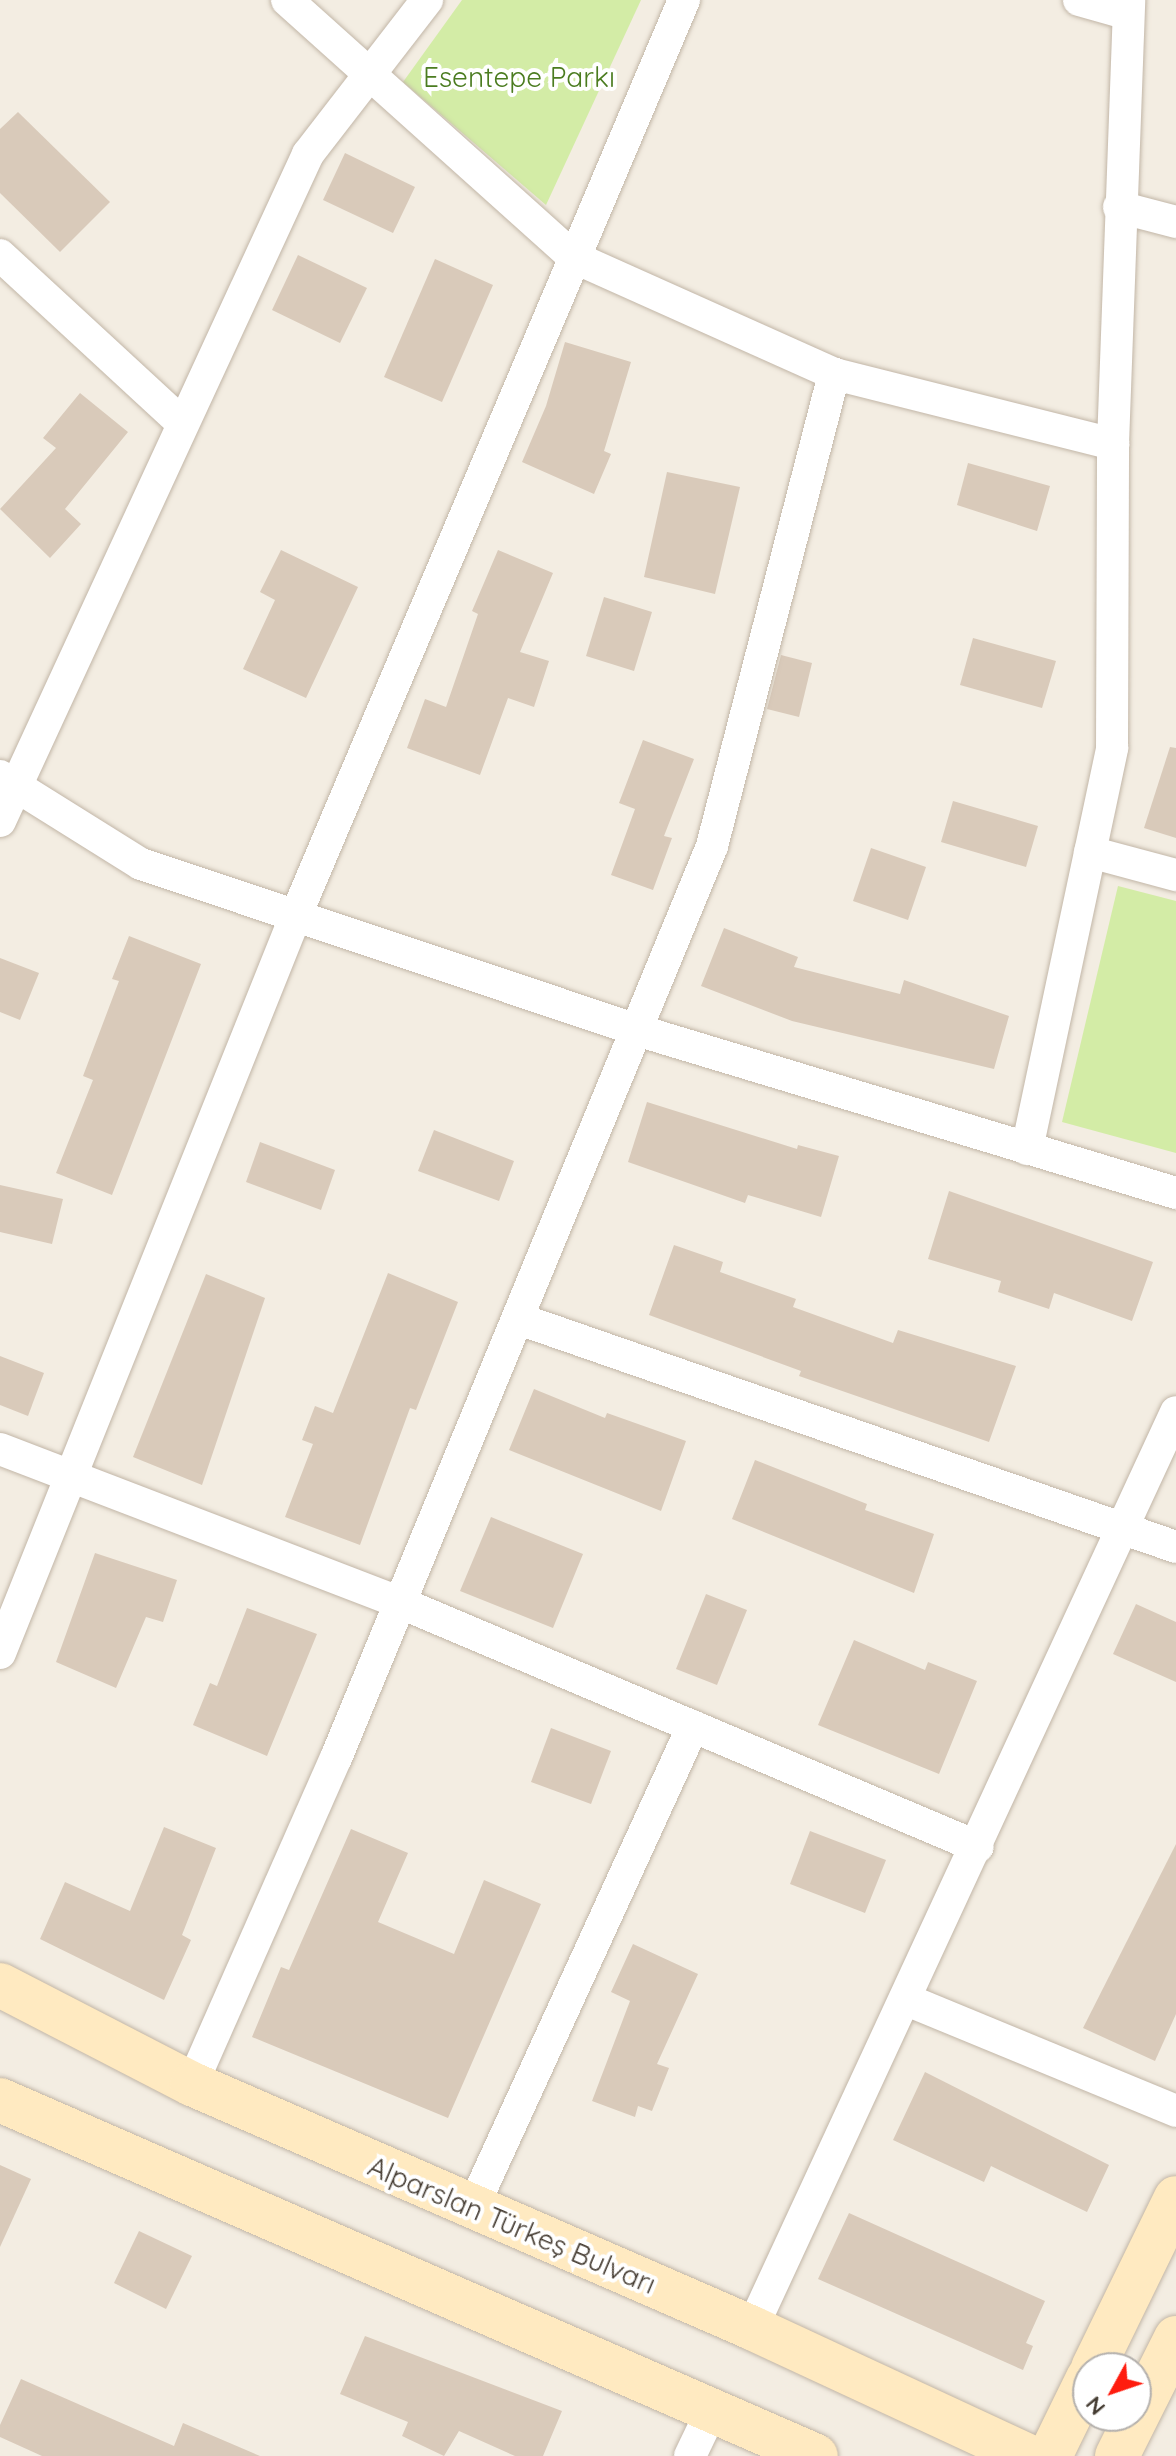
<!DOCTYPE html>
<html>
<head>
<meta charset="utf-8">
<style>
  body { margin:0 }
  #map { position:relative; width:1176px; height:2456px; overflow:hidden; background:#f3ede2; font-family:Quicksand,sans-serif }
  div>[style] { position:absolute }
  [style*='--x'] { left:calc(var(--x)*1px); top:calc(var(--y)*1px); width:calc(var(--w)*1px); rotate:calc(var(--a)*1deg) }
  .green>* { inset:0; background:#d3eca6 }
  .building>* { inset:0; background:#d9caba }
  .roads { filter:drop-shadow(0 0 2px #c2b6a7) drop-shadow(0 0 2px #c2b6a7) }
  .minor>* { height:32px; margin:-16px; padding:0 16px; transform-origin:16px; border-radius:16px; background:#fff }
  .secondary>* { height:44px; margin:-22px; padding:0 22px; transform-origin:22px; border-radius:22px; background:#ffeac1 }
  span { translate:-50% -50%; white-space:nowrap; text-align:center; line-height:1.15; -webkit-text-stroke:8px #fff; paint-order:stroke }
  .park-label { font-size:28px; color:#4b7c20 }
  .street-label { font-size:28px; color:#453c32 }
  .north { position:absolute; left:1072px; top:2352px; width:80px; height:80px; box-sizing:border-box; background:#fff; border:2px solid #b5b1ad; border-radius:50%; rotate:230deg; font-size:22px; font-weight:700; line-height:32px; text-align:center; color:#453c32 }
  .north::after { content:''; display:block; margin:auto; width:28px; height:36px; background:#ff1c0e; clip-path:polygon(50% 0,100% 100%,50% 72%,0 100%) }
</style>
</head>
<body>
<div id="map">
  <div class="green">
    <div style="clip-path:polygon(462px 0,641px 0,546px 205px,403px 82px)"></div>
    <div style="clip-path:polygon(1118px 886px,1176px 901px,1176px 1153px,1062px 1122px)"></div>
  </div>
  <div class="building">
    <div style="clip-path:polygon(18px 112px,110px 202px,60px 252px,0 193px,0 129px)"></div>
    <div style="clip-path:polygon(345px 153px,415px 187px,393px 233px,323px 200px)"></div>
    <div style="clip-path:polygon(298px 255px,367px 288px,340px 343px,272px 310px)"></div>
    <div style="clip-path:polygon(435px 259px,493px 285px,442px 402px,384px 377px)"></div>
    <div style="clip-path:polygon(565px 342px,631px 362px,604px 451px,611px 454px,594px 494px,522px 462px,546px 406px)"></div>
    <div style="clip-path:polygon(80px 393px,128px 432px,65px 509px,81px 524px,50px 558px,0 509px,56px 448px,43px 438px)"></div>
    <div style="clip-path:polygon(968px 463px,1050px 486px,1037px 531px,957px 505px)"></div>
    <div style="clip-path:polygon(667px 472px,740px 487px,715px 594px,644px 577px)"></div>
    <div style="clip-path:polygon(281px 550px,358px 587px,306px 698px,243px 669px,275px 600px,260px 592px)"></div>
    <div style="clip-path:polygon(498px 550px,553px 573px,520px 652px,549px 661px,534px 707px,508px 698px,480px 775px,407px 748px,425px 699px,446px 707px,478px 614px,472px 611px)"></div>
    <div style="clip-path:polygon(604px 597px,652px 612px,634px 671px,586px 656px)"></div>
    <div style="clip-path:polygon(973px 638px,1056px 661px,1042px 708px,960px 685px)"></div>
    <div style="clip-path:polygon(781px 655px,812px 663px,799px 717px,767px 709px)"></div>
    <div style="clip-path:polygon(643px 740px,694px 759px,664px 836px,672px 838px,653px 890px,611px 875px,635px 809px,619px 803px)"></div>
    <div style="clip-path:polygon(1170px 747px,1176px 748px,1176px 838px,1144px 828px)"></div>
    <div style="clip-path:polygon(953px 801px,1038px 826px,1026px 867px,941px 842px)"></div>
    <div style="clip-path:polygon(871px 848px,926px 867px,908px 920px,853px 901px)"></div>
    <div style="clip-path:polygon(724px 928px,798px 957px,794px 967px,900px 994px,904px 980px,1009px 1016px,994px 1069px,792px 1021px,701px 986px)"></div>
    <div style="clip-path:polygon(129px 936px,201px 964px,112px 1195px,56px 1173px,93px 1080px,83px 1076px,119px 981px,112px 979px)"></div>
    <div style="clip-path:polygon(0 958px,39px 973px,20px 1020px,0 1012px)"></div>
    <div style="clip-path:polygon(647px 1102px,797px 1149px,798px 1145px,839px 1156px,821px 1217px,748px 1195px,745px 1203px,628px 1162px)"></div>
    <div style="clip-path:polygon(434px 1130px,514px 1161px,499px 1201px,418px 1171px)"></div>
    <div style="clip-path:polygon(260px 1142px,335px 1170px,321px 1210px,246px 1182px)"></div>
    <div style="clip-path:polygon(0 1185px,63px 1199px,52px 1244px,0 1232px)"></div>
    <div style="clip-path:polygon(949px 1191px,1153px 1262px,1132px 1321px,1054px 1293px,1049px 1309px,998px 1292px,1001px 1281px,928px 1259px)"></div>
    <div style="clip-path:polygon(674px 1245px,723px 1262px,720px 1272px,796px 1299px,793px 1307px,893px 1343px,898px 1330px,1016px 1366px,989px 1442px,799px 1376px,801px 1371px,649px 1315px)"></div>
    <div style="clip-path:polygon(388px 1273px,458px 1302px,416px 1410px,410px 1408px,360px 1545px,285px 1517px,313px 1444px,302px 1440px,315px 1406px,333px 1413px)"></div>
    <div style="clip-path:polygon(206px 1274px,265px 1298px,202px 1485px,133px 1457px)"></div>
    <div style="clip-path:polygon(0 1356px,44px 1373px,28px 1416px,0 1405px)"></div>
    <div style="clip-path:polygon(534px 1389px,605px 1418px,607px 1413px,686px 1441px,661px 1511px,509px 1450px)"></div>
    <div style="clip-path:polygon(755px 1460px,867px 1504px,865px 1510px,934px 1534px,914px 1593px,732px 1519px)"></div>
    <div style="clip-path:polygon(491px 1517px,583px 1554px,553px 1628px,460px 1591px)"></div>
    <div style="clip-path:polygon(95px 1553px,177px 1580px,163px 1622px,146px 1617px,116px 1688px,56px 1662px)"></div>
    <div style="clip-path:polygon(706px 1594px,747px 1610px,717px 1685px,676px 1669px)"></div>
    <div style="clip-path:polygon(1136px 1604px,1176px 1622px,1176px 1682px,1113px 1654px)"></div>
    <div style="clip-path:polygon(247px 1608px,317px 1634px,267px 1756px,193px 1725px,210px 1683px,217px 1686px)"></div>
    <div style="clip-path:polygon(854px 1640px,925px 1670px,928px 1662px,977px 1681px,939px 1774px,818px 1725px)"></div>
    <div style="clip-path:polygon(551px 1728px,611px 1751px,591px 1804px,531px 1782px)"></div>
    <div style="clip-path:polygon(164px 1827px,216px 1848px,182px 1935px,191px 1940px,164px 2000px,40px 1939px,65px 1882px,130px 1911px)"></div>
    <div style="clip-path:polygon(351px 1829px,408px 1853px,378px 1922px,454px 1954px,484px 1880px,541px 1904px,448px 2118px,252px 2037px,281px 1967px,289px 1970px)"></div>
    <div style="clip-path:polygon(810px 1831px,886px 1860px,865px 1913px,790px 1884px)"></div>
    <div style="clip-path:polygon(1176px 1844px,1176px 2014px,1155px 2061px,1083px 2028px)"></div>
    <div style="clip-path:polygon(633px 1944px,698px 1974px,657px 2064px,669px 2068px,652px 2111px,638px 2106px,635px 2117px,592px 2101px,630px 2001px,611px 1992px)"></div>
    <div style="clip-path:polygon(925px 2072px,1109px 2165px,1087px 2212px,991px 2166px,984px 2182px,893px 2140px)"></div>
    <div style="clip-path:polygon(0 2165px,31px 2179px,0 2247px)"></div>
    <div style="clip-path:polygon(849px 2213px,1045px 2301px,1026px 2343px,1033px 2346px,1023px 2370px,818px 2279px)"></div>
    <div style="clip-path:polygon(139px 2231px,192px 2256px,166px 2309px,114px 2283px)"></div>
    <div style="clip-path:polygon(365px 2336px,562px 2411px,543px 2456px,515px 2456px,459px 2431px,444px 2456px,402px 2436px,408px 2422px,340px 2394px)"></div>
    <div style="clip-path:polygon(21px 2379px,174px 2446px,183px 2423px,260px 2456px,42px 2456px,0 2437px,0 2425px)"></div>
  </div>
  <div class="roads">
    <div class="minor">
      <div style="--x:287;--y:0;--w:385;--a:41.9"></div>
      <div style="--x:573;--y:257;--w:286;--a:24.1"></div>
      <div style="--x:834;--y:374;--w:288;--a:14.1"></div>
      <div style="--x:1079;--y:0;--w:48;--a:15.8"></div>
      <div style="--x:1119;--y:207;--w:59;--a:14.7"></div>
      <div style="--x:0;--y:255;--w:246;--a:42.7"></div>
      <div style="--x:0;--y:776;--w:166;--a:32"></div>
      <div style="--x:141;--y:864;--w:526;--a:18.5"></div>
      <div style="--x:640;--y:1031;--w:560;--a:16.82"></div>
      <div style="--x:0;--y:821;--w:735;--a:-65.21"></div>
      <div style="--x:308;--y:154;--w:195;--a:-52.3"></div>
      <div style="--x:1090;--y:852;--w:89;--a:15"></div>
      <div style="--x:1027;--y:1149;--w:410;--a:-78"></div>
      <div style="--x:1112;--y:748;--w:304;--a:-89.8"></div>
      <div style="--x:1113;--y:444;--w:444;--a:-87.9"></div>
      <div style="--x:519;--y:1319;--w:695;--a:19.14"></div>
      <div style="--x:0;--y:1449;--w:430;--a:21"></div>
      <div style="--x:401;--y:1603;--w:626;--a:22.92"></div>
      <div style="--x:0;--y:1653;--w:795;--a:-68.15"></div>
      <div style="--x:296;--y:915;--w:994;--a:-67.02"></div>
      <div style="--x:907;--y:2000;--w:291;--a:22.4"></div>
      <div style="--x:192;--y:2084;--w:356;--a:-66.2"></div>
      <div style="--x:336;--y:1758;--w:986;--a:-67.59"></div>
      <div style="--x:712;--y:846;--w:488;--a:-75.5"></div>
      <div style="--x:472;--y:2209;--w:531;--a:-65.41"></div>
      <div style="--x:752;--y:2328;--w:1009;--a:-65.16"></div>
      <div style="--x:690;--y:2456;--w:51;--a:-64.4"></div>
    </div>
    <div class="secondary">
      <div style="--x:0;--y:1985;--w:216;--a:27.3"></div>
      <div style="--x:192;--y:2084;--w:611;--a:23.54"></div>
      <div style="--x:752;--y:2328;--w:304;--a:24.9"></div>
      <div style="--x:0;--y:2100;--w:890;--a:23.57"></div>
      <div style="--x:1093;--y:2368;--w:189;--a:-64"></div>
      <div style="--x:1050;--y:2456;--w:87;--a:-64"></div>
      <div style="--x:1117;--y:2456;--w:132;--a:-63.4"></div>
    </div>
  </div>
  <div class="park-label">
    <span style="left:519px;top:77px">Esentepe Parkı</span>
  </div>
  <div class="street-label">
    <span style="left:512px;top:2225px;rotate:23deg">Alparslan Türkeş Bulvarı</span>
  </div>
  <div class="north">N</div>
</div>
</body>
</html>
